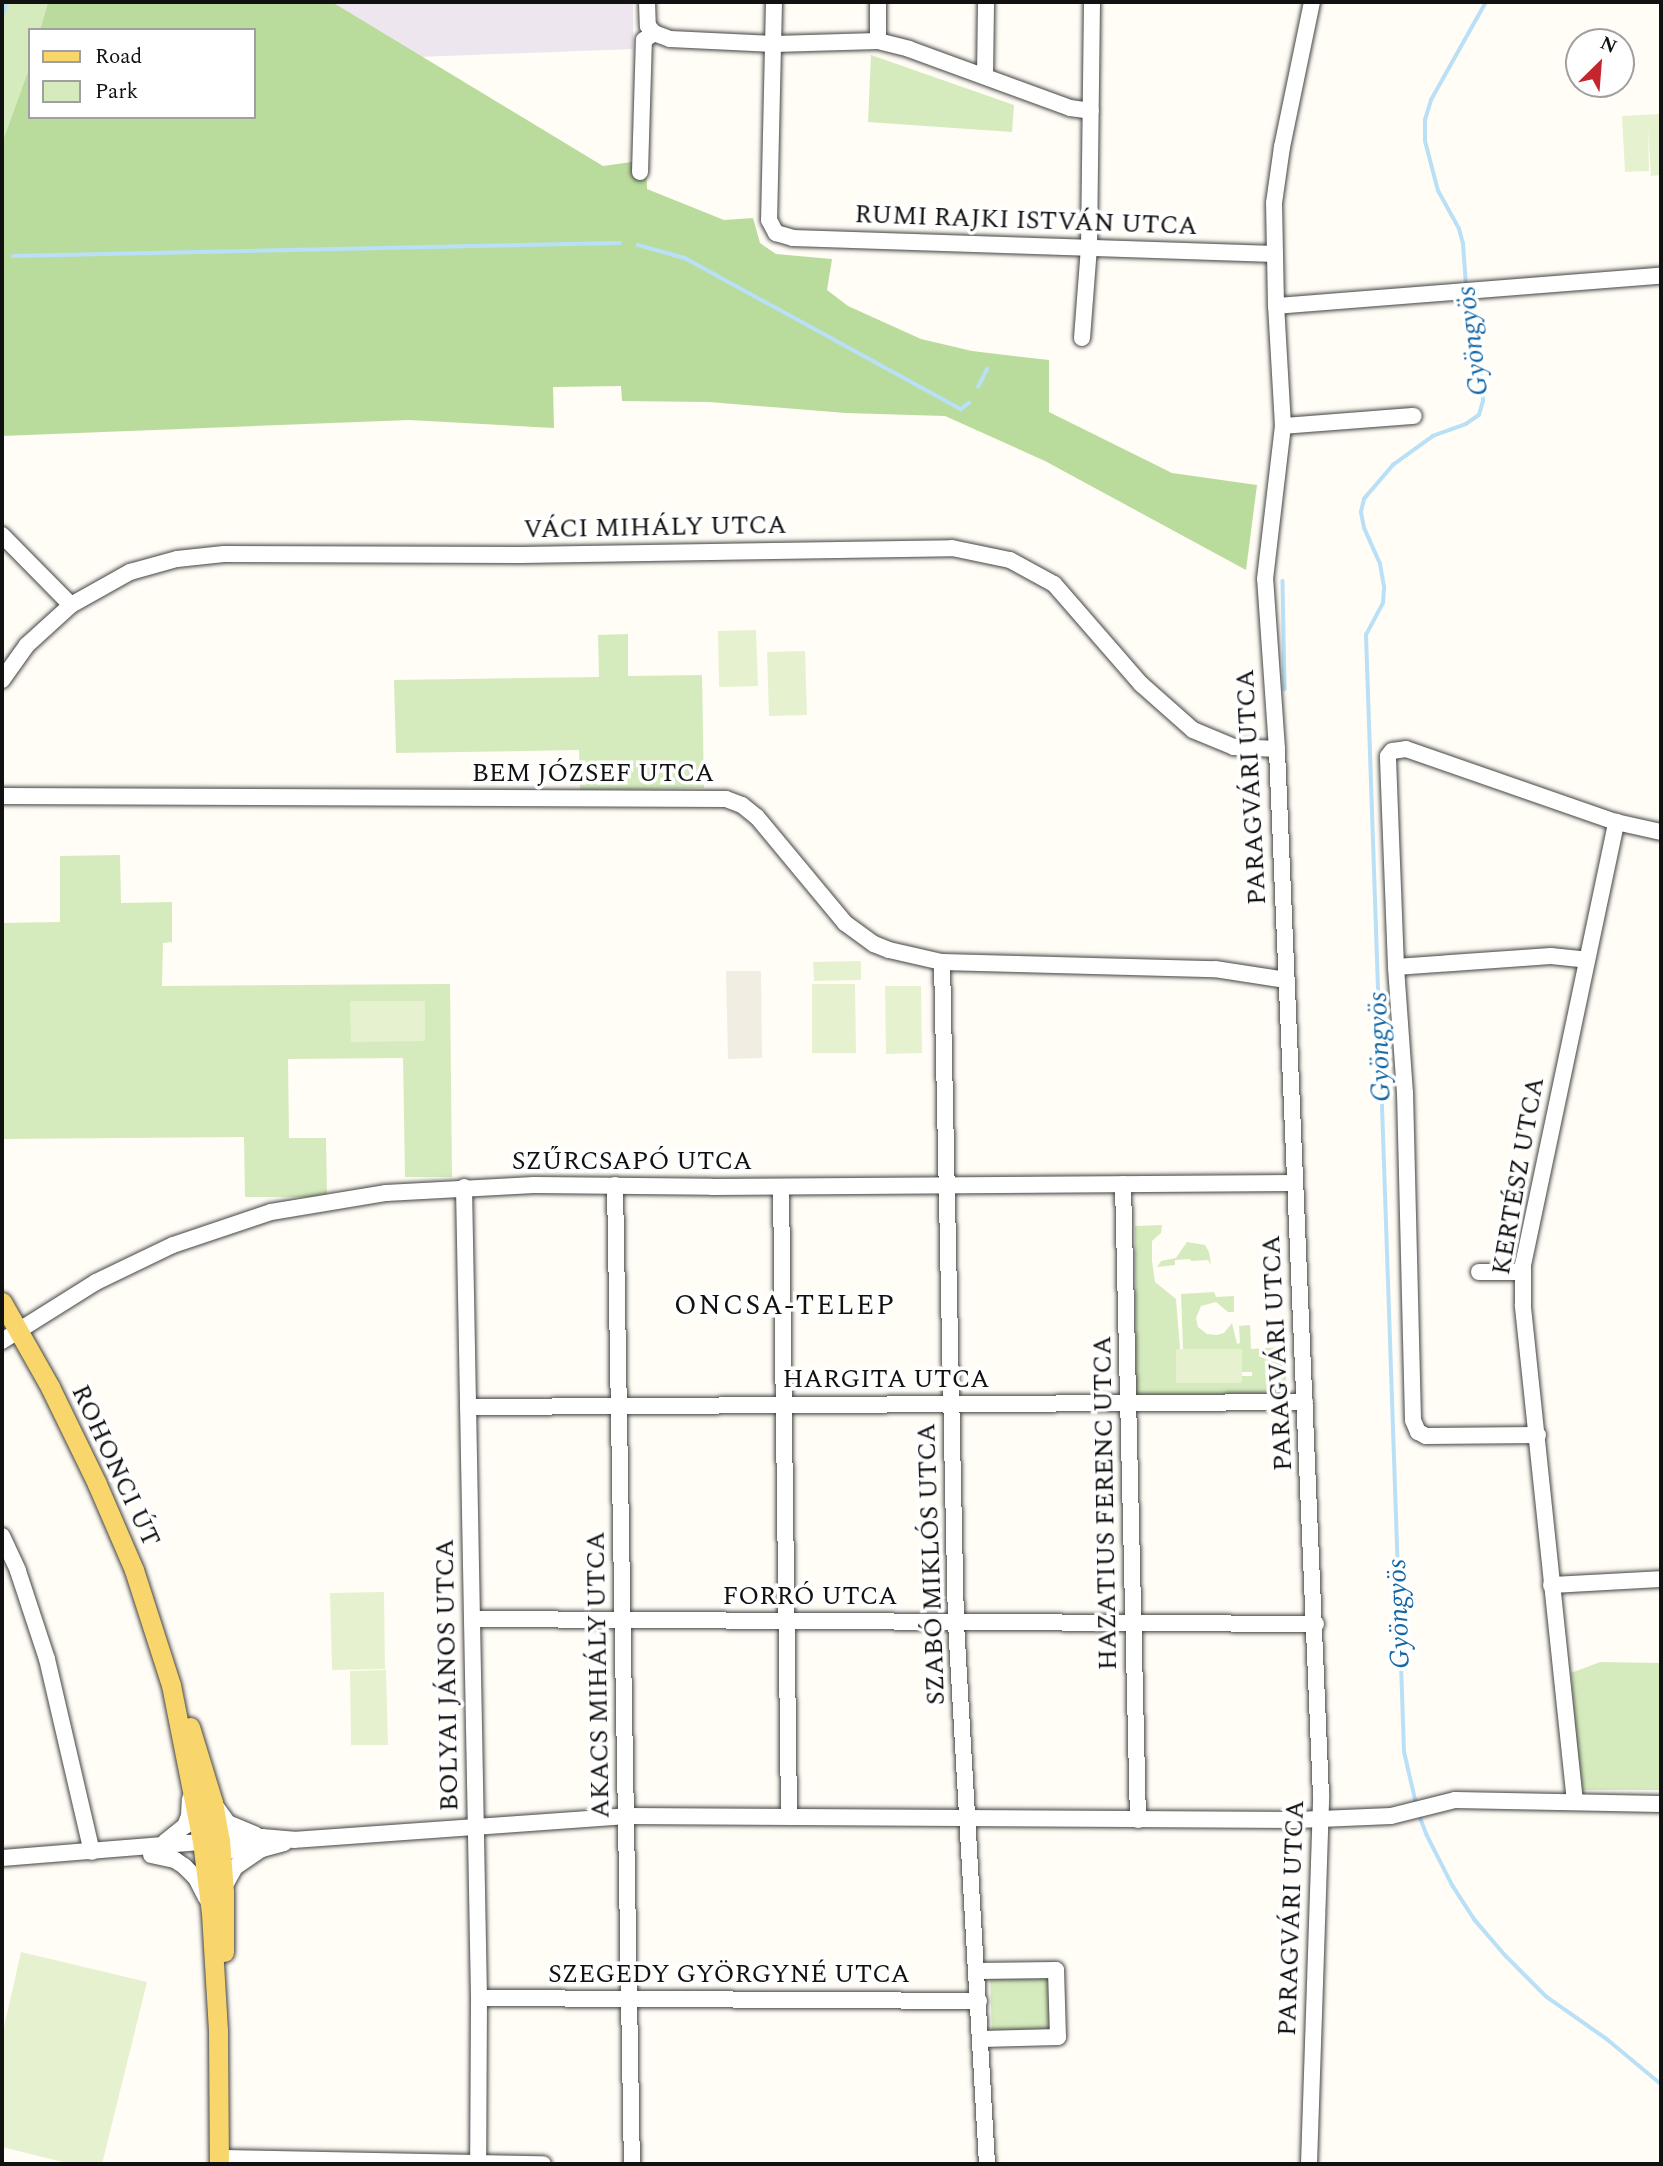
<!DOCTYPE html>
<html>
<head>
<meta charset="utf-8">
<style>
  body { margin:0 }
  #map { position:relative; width:1663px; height:2166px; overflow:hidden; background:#fffdf5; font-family:Spectral,serif }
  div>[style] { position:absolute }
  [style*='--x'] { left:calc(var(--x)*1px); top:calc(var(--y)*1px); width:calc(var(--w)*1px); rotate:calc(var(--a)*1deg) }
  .industrial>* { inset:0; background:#eee6ef }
  .green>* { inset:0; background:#d5ebbd }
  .forest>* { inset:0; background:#b9dc9c }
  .pitch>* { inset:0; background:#e6f2cf }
  .plaza>* { inset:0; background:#f1ede2 }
  .stream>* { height:3.5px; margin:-1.75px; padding:0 1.75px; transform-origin:1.75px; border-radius:1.75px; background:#b9e0f7 }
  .roads { filter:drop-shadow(0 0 2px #444) drop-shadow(0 0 2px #444) }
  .minor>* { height:16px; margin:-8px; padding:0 8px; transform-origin:8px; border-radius:8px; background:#fff }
  .major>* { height:19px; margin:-9.5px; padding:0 9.5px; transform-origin:9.5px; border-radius:9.5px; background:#f9d66b }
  span { translate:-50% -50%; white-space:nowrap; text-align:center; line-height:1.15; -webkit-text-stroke:7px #fff; paint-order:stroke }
  .street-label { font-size:26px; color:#111 }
  .water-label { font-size:28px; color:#1768a6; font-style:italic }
  .neighbourhood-label { font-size:28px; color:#111; letter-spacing:2px }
  .frame { position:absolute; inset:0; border:4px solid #111; pointer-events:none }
  .legend { position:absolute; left:28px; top:28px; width:228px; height:91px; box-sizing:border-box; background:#fff; border:2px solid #a0a0a0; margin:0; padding:9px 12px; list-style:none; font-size:21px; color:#111 }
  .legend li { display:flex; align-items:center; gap:14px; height:35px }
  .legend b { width:35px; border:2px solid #a0a0a0 }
  .north { position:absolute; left:1565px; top:28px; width:70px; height:70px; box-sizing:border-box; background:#fff; border:2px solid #a0a0a0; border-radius:50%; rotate:25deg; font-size:19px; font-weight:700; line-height:28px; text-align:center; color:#111 }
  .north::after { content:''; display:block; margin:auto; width:24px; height:32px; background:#c4262e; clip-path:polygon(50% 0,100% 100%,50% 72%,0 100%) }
</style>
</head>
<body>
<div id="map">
  <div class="industrial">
    <div style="clip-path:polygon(332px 2px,633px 2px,633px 49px,419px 57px)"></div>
  </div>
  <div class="green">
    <div style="clip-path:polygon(2px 2px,48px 2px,40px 30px,30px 30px,30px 66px,2px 143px)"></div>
    <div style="clip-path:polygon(871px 55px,1014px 105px,1012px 132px,868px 122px)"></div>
    <div style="clip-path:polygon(628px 634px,628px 676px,702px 675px,704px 788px,580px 790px,579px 750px,396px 753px,394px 680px,599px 677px,598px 635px)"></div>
    <div style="clip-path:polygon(120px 855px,121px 903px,172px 902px,172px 942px,163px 943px,162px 986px,450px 984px,452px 1177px,405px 1177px,403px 1058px,288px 1059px,289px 1138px,326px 1138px,327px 1197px,245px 1197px,244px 1137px,2px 1139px,2px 923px,60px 922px,60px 856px)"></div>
    <div style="clip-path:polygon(1162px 1225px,1161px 1233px,1152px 1241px,1152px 1261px,1155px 1282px,1176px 1299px,1180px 1349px,1177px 1349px,1242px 1382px,1242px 1376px,1252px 1376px,1252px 1372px,1242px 1372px,1241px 1349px,1183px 1349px,1181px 1294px,1214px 1292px,1216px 1297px,1234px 1296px,1234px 1312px,1228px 1312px,1216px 1302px,1201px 1306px,1196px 1318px,1198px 1327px,1207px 1334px,1217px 1335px,1224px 1333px,1232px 1323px,1237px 1344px,1240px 1343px,1239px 1326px,1250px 1325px,1251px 1349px,1281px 1347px,1289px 1395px,1136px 1396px,1135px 1226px)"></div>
    <div style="clip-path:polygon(1187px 1242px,1205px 1245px,1209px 1252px,1211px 1265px,1208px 1260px,1191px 1261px,1190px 1259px,1175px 1260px,1175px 1265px,1157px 1267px,1161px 1261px,1176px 1258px)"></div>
    <div style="clip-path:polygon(1600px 1662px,1661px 1663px,1661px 1790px,1580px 1790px,1571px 1673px)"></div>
    <div style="clip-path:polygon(1054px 1971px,1057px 2035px,992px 2037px,990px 1973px)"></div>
  </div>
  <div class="forest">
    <div style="clip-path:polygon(48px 2px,332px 2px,603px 166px,646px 160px,647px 189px,724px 220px,753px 218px,760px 243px,776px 254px,832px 259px,827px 290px,848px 306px,921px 339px,972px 351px,1049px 360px,1049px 412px,1172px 473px,1257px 485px,1246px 570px,1045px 461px,945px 416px,846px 413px,709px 402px,622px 401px,621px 386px,553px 387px,554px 428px,409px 420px,2px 436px,2px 143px,30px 66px,30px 117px,254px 117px,254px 30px,40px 30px)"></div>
  </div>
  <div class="pitch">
    <div style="clip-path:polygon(1661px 114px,1661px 175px,1651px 176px,1648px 129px,1649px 171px,1625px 172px,1622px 116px)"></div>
    <div style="clip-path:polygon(756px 630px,758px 686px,719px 687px,718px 631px)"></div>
    <div style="clip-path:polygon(805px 651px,807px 715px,769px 716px,767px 652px)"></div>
    <div style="clip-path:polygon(861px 961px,861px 980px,814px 981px,813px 962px)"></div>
    <div style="clip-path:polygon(812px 984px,855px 984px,856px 1053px,812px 1053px)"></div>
    <div style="clip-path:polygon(885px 986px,921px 986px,922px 1053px,886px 1054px)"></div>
    <div style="clip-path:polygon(350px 1001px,425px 1001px,425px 1041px,351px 1042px)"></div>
    <div style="clip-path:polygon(1176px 1349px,1242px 1349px,1242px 1383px,1176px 1383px)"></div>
    <div style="clip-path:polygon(384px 1592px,385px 1669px,332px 1670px,330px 1593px)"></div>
    <div style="clip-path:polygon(386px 1670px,388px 1745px,351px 1745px,350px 1671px)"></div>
    <div style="clip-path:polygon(21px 1952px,147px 1982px,102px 2164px,71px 2164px,2px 2147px,2px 2036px)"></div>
  </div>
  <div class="plaza">
    <div style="clip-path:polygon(726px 971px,761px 971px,762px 1058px,728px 1059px)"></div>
  </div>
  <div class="stream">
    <div style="--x:2;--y:17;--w:16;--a:-72"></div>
    <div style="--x:638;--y:245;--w:49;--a:15.5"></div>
    <div style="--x:685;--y:258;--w:315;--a:28.7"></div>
    <div style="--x:961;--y:409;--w:10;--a:-37"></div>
    <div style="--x:13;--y:256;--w:607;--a:-1.23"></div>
    <div style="--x:1466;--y:286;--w:42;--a:-94.1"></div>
    <div style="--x:1463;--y:244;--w:16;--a:-105"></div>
    <div style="--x:1459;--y:229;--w:43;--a:-118.9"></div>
    <div style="--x:1438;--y:191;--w:52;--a:-104.6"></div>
    <div style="--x:1425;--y:141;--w:21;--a:-90"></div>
    <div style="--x:1425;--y:120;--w:21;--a:-73"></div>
    <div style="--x:1431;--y:100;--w:112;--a:-60.7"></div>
    <div style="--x:978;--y:387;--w:20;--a:-63"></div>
    <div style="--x:1283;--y:581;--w:108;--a:88.9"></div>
    <div style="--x:1416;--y:1804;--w:53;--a:-103"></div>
    <div style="--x:1404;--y:1752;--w:1118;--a:-91.95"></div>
    <div style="--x:1366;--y:635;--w:36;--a:-62"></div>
    <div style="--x:1383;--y:603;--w:16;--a:-86"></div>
    <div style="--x:1384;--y:587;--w:23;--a:-100"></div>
    <div style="--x:1380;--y:564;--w:39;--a:-114"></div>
    <div style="--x:1364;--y:528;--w:16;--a:-101"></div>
    <div style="--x:1361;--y:512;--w:13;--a:-77"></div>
    <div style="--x:1364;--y:499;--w:45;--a:-49.5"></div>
    <div style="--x:1393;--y:465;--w:49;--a:-35.9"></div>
    <div style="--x:1433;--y:436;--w:35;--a:-20"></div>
    <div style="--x:1466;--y:424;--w:16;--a:-35"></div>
    <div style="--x:1479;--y:415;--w:15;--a:-74"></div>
    <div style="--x:1483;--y:401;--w:17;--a:-93"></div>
    <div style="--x:1482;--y:384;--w:88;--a:-99.8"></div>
    <div style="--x:1419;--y:1814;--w:22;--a:69"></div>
    <div style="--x:1427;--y:1835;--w:57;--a:63"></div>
    <div style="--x:1453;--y:1886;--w:40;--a:57.1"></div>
    <div style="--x:1475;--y:1920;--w:48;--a:49.3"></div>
    <div style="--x:1506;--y:1956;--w:58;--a:45"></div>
    <div style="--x:1547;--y:1997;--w:73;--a:35"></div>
    <div style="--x:1607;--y:2039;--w:70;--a:39.8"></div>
  </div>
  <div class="roads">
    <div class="minor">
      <div style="--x:647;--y:2;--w:24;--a:88"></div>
      <div style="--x:648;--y:26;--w:9;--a:49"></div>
      <div style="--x:774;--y:2;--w:218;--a:91.3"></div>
      <div style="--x:769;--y:220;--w:15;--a:62"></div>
      <div style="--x:776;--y:233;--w:18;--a:16"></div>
      <div style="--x:793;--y:238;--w:482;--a:1.9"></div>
      <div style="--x:654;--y:33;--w:17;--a:21"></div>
      <div style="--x:670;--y:39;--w:104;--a:2.8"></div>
      <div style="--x:774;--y:44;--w:104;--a:-1.7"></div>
      <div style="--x:878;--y:41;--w:32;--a:14"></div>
      <div style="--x:909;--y:49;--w:171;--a:20.1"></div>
      <div style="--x:1070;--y:108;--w:21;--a:8"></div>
      <div style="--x:878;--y:41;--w:39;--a:-90"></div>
      <div style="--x:985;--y:76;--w:74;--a:-89.2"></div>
      <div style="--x:640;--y:172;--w:132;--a:-88.3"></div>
      <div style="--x:644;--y:40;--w:12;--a:-35"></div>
      <div style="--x:1276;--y:306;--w:386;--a:-4.5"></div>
      <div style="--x:1082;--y:338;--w:90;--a:-85.6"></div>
      <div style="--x:1089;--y:248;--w:246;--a:-89.3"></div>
      <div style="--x:1283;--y:426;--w:131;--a:-4.4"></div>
      <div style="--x:2;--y:535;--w:98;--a:45.4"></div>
      <div style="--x:2;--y:680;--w:43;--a:-54.5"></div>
      <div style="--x:27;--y:645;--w:59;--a:-42.3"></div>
      <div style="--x:71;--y:605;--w:68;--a:-29.2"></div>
      <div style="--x:130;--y:572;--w:49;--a:-15.5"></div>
      <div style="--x:177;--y:559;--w:47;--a:-6.1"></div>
      <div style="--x:224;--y:554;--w:296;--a:0.2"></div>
      <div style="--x:520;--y:555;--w:432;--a:-0.9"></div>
      <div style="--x:952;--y:548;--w:59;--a:11.7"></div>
      <div style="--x:1010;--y:560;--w:50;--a:28.6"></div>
      <div style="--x:1054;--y:584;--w:133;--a:49"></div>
      <div style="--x:1141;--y:684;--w:69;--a:41.5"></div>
      <div style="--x:1193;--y:730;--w:44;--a:22.5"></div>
      <div style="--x:1234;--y:747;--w:43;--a:2.7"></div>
      <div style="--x:2;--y:796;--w:724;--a:0.24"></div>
      <div style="--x:726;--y:799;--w:17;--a:21"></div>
      <div style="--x:742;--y:805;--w:19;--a:39"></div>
      <div style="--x:757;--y:817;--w:138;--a:50.3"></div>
      <div style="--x:845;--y:923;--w:36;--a:36"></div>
      <div style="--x:874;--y:944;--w:16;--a:22"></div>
      <div style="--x:889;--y:950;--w:54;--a:12.8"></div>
      <div style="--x:942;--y:962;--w:273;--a:1.5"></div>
      <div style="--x:1215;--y:969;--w:72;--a:8.8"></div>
      <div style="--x:942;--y:962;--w:661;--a:88.79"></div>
      <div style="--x:956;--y:1623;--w:542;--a:86.72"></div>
      <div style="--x:1396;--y:967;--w:155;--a:-4.1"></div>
      <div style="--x:1551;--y:956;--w:36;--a:6"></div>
      <div style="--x:1123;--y:1184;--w:636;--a:88.65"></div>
      <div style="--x:615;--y:1185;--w:979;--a:89.01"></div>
      <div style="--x:464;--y:1187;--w:811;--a:88.94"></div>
      <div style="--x:479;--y:1998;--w:164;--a:90.3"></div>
      <div style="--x:781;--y:1187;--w:630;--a:89.27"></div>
      <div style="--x:1479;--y:1272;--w:44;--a:0"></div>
      <div style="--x:2;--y:1341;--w:111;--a:-32.1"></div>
      <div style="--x:96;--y:1282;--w:85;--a:-25.7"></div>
      <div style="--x:173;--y:1245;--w:103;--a:-18.6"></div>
      <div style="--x:271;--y:1212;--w:117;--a:-9.4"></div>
      <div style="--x:386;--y:1193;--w:148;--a:-3.1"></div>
      <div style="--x:534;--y:1185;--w:178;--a:0.6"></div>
      <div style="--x:712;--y:1187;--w:583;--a:-0.39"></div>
      <div style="--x:468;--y:1407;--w:837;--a:-0.34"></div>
      <div style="--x:1538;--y:1435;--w:112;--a:179.5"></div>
      <div style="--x:1426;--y:1436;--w:9;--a:-153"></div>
      <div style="--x:1418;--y:1432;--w:13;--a:-113"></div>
      <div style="--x:1413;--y:1420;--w:327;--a:-91.4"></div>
      <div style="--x:1405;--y:1093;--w:126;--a:-94.1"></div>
      <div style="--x:1396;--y:967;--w:211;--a:-92.2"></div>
      <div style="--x:1388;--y:756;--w:6;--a:-51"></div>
      <div style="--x:1392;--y:751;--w:14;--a:-8"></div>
      <div style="--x:1406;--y:749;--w:222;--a:19.2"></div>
      <div style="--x:1616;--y:822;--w:46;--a:12.5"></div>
      <div style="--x:2;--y:1536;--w:38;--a:65"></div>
      <div style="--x:18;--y:1571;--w:93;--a:71.8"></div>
      <div style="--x:47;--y:1659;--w:198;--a:76.9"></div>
      <div style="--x:1551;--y:1585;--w:110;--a:-3.1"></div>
      <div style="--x:472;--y:1619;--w:844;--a:0.34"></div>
      <div style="--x:1575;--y:1802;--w:500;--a:-96"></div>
      <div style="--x:1523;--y:1305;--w:40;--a:-90"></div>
      <div style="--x:1523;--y:1265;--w:453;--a:-78.1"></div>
      <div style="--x:214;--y:1804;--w:24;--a:54"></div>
      <div style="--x:228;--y:1823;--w:30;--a:23"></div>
      <div style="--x:165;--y:1842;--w:26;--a:-39"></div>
      <div style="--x:185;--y:1826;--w:11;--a:-68"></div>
      <div style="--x:189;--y:1816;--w:17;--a:-87"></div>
      <div style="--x:209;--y:1852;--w:53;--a:-3.2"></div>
      <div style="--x:262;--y:1849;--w:23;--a:-15"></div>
      <div style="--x:151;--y:1855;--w:25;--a:12"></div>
      <div style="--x:175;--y:1860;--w:11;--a:34"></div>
      <div style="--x:184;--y:1866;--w:17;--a:45"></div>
      <div style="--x:196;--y:1878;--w:22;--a:63"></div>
      <div style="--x:2;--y:1858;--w:261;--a:-4.6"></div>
      <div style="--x:262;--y:1837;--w:32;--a:5"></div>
      <div style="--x:294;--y:1840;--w:333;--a:-4.1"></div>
      <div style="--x:626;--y:1816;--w:671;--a:0.34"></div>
      <div style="--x:1297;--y:1820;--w:94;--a:-2.4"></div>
      <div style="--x:1391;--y:1816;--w:66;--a:-14"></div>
      <div style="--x:1455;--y:1800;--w:206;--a:1.1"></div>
      <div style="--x:224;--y:1887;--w:23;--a:-61"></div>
      <div style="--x:235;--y:1867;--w:30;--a:-34"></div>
      <div style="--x:977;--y:1971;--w:79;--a:-0.7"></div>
      <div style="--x:1056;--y:1970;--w:67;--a:88.3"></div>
      <div style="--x:1058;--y:2037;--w:77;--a:178.5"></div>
      <div style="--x:479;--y:1998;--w:500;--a:0.34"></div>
      <div style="--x:219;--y:2158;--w:324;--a:1.1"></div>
      <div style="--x:1309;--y:2164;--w:368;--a:-88.1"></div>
      <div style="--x:1321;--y:1796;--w:1048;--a:-92.41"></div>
      <div style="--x:1277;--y:749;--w:170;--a:-94"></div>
      <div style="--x:1265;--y:579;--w:154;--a:-83.3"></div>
      <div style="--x:1283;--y:426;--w:120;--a:-93.3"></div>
      <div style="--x:1276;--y:306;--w:103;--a:-91.1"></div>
      <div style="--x:1274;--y:203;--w:57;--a:-81.9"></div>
      <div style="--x:1282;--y:147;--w:148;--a:-78.3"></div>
    </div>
    <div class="major">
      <div style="--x:2;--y:1302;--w:98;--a:60.5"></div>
      <div style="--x:50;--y:1387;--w:108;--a:64.1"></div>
      <div style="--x:97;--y:1484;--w:94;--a:66.7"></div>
      <div style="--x:134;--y:1570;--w:121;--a:72.2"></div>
      <div style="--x:171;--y:1685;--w:159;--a:78.8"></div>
      <div style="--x:202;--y:1841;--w:73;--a:82.9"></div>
      <div style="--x:211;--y:1913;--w:117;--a:86.6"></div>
      <div style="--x:218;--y:2030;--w:134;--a:89.6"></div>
      <div style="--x:190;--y:1727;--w:78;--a:73"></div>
      <div style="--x:213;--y:1802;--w:39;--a:80"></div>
      <div style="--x:220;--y:1840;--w:52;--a:85.6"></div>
      <div style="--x:224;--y:1892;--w:60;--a:90"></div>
    </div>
  </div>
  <div class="street-label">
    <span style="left:1026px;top:221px;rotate:2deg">RUMI RAJKI ISTVÁN UTCA</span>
    <span style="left:655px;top:528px;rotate:-1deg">VÁCI MIHÁLY UTCA</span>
    <span style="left:593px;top:774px">BEM JÓZSEF UTCA</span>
    <span style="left:1252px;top:787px;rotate:-93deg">PARAGVÁRI UTCA</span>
    <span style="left:632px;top:1162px">SZŰRCSAPÓ UTCA</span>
    <span style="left:1519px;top:1176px;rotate:-80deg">KERTÉSZ UTCA</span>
    <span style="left:1278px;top:1353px;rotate:-93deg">PARAGVÁRI UTCA</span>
    <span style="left:886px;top:1380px">HARGITA UTCA</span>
    <span style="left:115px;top:1466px;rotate:65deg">ROHONCI ÚT</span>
    <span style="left:1106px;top:1503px;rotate:-91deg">HAZATIUS FERENC UTCA</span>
    <span style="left:932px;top:1564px;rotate:-92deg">SZABÓ MIKLÓS UTCA</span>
    <span style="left:810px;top:1597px">FORRÓ UTCA</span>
    <span style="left:448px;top:1675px;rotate:-91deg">BOLYAI JÁNOS UTCA</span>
    <span style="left:599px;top:1675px;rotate:-91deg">AKACS MIHÁLY UTCA</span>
    <span style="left:1292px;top:1918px;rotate:-88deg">PARAGVÁRI UTCA</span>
    <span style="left:729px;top:1975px">SZEGEDY GYÖRGYNÉ UTCA</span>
  </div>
  <div class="water-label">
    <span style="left:1473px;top:341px;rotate:-97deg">Gyöngyös</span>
    <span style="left:1380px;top:1047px;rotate:-92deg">Gyöngyös</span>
    <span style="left:1399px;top:1614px;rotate:-92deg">Gyöngyös</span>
  </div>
  <div class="neighbourhood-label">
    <span style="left:785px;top:1306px">ONCSA-TELEP</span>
  </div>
  <div class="frame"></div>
  <ul class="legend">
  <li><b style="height:9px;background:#f9d66b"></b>Road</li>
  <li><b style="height:19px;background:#d5ebbd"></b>Park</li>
  </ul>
  <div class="north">N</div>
</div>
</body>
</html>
